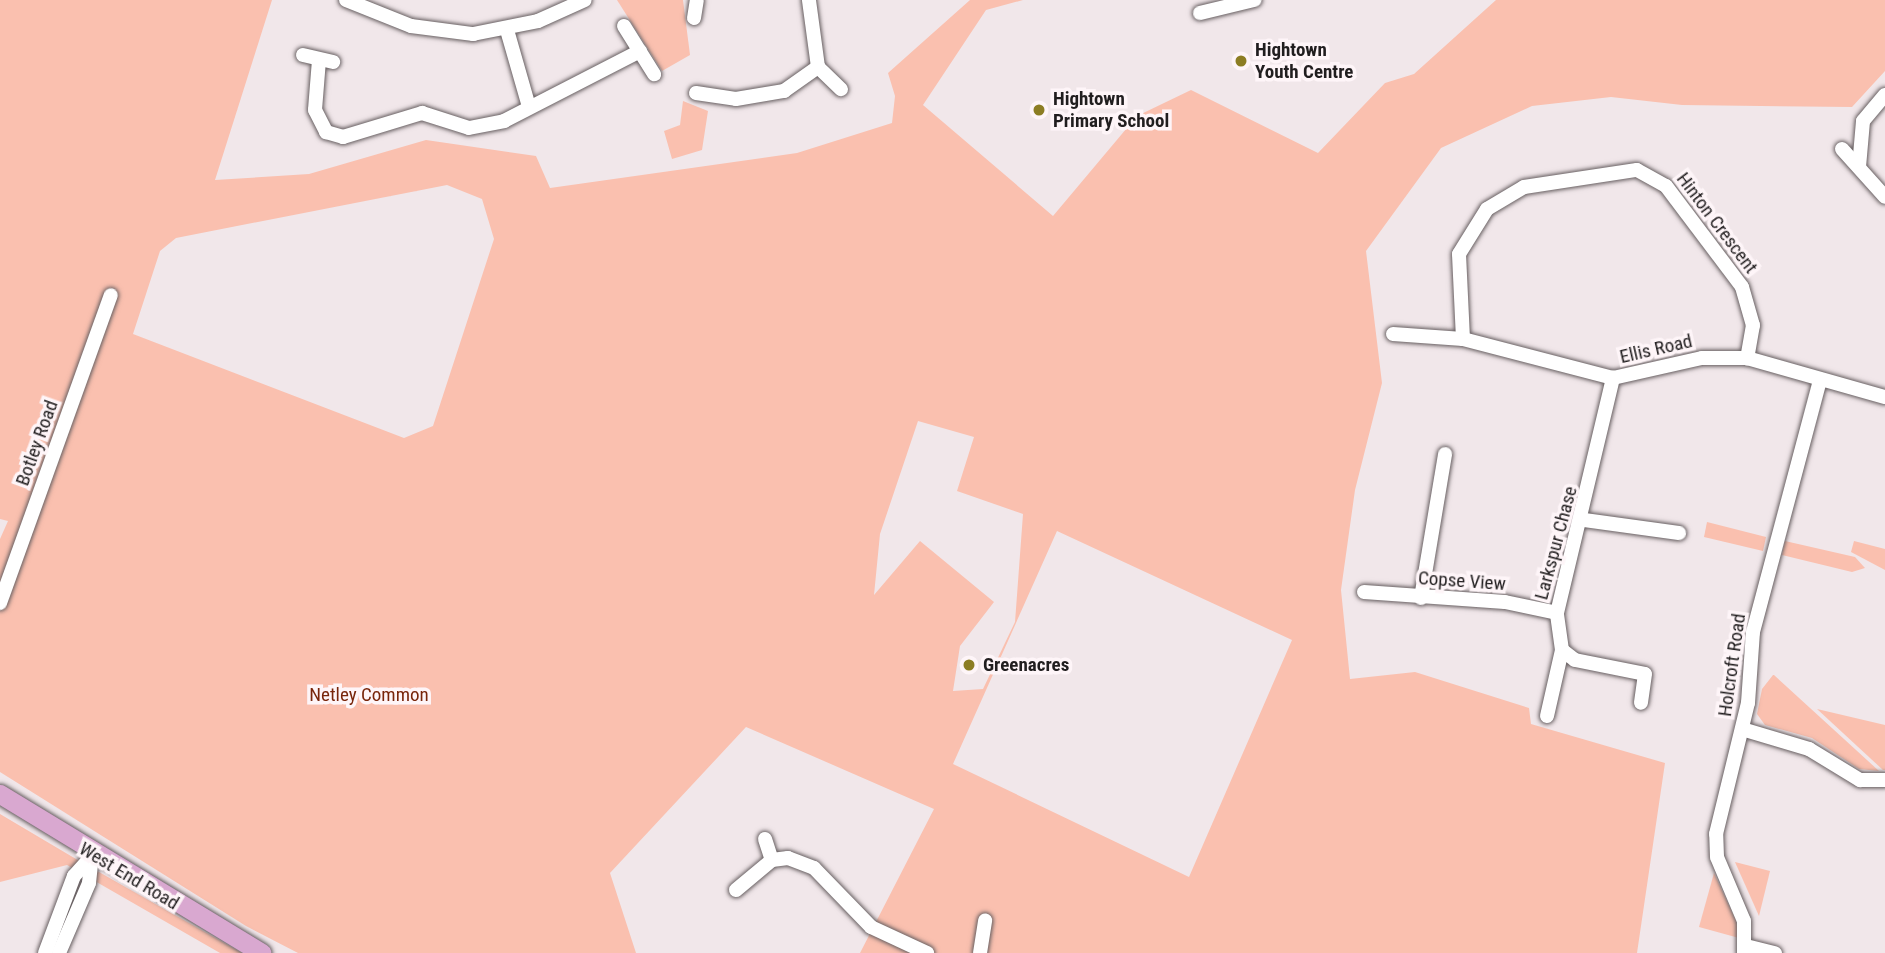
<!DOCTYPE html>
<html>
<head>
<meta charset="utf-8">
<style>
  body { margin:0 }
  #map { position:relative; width:1885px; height:953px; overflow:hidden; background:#f1e7ea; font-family:"Roboto Condensed",sans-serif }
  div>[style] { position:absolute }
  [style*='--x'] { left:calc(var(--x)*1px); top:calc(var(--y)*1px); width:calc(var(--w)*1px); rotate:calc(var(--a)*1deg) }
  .green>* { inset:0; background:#fac0af }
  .roads { filter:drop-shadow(0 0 2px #675f61) drop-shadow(0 0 2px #675f61) }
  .minor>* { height:14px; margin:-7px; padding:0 7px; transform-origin:7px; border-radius:7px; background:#fff }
  .major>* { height:19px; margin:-9.5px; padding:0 9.5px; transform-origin:9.5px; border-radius:9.5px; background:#d9a8d0 }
  .dots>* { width:19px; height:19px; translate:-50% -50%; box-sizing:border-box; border:4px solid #fef5f8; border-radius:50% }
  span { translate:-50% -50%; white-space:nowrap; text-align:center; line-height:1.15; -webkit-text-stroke:7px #fef5f8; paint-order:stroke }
  .poi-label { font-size:19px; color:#211e1f; font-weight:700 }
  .left { translate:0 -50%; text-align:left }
  .street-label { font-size:19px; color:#211e1f }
  .park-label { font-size:19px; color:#78250a }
</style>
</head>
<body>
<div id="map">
  <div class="green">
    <div style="clip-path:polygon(evenodd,0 0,272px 0,215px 180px,309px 174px,426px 140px,536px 156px,550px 188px,797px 153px,892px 123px,895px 96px,888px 73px,970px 0,1023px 0,986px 10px,923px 105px,1053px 216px,1137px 116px,1191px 90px,1318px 153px,1385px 83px,1414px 74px,1496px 0,1885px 0,1885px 71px,1852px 107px,1682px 105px,1611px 97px,1532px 106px,1441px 148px,1366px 251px,1382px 383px,1355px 490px,1341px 590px,1350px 679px,1415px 672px,1529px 708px,1531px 724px,1665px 763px,1637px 953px,860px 953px,934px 809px,746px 727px,610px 873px,636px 953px,298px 953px,246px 926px,0 772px,0 539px,8px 521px,0 519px,0 0,447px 185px,482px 199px,494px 239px,433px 426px,404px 438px,133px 334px,160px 251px,176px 238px,447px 185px,0 0,918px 421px,974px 437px,957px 491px,1023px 514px,1015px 622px,983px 689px,953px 691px,960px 646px,994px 602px,920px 541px,874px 595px,880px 534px,918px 421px,0 0,1057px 531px,1292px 640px,1189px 877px,953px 764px,1057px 531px)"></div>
    <div style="clip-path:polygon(617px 0,683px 0,690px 55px,662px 71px)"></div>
    <div style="clip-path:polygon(683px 101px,708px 111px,702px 150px,672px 159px,664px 131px,680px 125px)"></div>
    <div style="clip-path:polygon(1707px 522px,1766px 537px,1763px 551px,1704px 537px)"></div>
    <div style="clip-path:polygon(1785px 541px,1855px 557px,1865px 568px,1852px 572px,1782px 555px)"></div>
    <div style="clip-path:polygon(1854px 541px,1885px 549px,1885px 570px,1851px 552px)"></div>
    <div style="clip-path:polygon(1773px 675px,1774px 675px,1879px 771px,1859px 769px,1812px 738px,1765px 725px,1757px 714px,1762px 689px)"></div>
    <div style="clip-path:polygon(1817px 709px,1885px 725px,1885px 770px,1883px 770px)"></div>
    <div style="clip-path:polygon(0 814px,76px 859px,242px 953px,220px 953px,67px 865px,0 882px)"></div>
    <div style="clip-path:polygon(1735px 862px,1770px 871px,1759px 916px)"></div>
    <div style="clip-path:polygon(1714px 873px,1736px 921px,1739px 938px,1699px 927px)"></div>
  </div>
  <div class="roads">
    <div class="minor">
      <div style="--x:346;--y:0;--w:70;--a:21.8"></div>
      <div style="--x:411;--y:26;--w:63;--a:7.4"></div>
      <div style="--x:473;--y:34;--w:66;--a:-11.3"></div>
      <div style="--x:538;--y:21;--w:51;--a:-24.1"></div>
      <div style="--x:1200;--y:13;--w:56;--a:-13.5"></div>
      <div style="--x:694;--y:18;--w:18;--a:-81"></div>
      <div style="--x:624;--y:26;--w:57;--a:58"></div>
      <div style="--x:507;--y:30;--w:76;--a:74"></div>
      <div style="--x:303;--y:55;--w:31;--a:13"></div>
      <div style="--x:319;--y:60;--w:50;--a:94.6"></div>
      <div style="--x:315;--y:110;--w:25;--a:63"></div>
      <div style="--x:326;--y:132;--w:18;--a:16"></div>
      <div style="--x:343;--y:137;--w:83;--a:-16.9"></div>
      <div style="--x:422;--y:113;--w:49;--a:17.7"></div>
      <div style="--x:469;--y:128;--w:36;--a:-11"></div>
      <div style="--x:504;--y:121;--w:153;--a:-27.2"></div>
      <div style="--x:818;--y:67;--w:32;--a:44"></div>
      <div style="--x:696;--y:93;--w:40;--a:8.5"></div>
      <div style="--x:736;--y:99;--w:49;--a:-9.5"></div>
      <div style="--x:784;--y:91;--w:42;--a:-35.2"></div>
      <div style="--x:818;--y:67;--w:68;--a:-97.7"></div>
      <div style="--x:1842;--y:149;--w:64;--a:48.1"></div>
      <div style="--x:1859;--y:167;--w:46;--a:-85"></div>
      <div style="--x:1863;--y:121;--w:34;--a:-50"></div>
      <div style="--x:1393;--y:334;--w:70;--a:4.1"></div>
      <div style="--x:1463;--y:339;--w:155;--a:14.6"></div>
      <div style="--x:1613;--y:378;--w:91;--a:-12.7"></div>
      <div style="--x:1702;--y:358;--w:45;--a:0"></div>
      <div style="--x:1747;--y:358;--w:143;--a:15.8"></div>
      <div style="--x:1463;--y:339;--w:85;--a:-92.7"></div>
      <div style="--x:1459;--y:254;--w:53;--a:-58.1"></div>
      <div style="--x:1487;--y:209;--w:43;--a:-30.7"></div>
      <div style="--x:1524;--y:187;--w:114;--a:-8.6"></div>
      <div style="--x:1637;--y:170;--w:33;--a:29"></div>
      <div style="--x:1666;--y:186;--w:126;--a:53"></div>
      <div style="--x:1742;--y:287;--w:40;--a:74"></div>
      <div style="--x:1753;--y:325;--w:34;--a:100"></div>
      <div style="--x:1584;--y:520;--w:96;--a:7.8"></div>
      <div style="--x:1364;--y:592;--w:141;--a:4.1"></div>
      <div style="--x:1505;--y:602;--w:53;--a:11.9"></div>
      <div style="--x:1421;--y:598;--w:146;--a:-80.5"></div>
      <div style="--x:0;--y:603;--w:327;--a:-70.2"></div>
      <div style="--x:1562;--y:650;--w:16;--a:38"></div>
      <div style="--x:1575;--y:660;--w:71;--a:11.3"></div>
      <div style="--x:1645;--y:674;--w:29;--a:98"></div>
      <div style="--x:1547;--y:716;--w:68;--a:-77.2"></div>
      <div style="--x:1562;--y:650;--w:37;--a:-98"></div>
      <div style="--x:1557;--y:613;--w:242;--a:-76.6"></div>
      <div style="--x:1742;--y:729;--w:70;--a:16.6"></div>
      <div style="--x:1809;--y:749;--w:60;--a:31.3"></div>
      <div style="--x:1860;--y:780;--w:25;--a:0"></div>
      <div style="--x:765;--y:839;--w:22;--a:72"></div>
      <div style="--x:736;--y:890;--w:47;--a:-39.8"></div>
      <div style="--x:772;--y:860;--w:16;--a:-7"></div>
      <div style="--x:788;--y:858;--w:28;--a:21"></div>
      <div style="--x:814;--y:868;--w:82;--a:46"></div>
      <div style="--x:871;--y:927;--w:62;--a:24.9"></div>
      <div style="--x:1746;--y:946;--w:30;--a:14"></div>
      <div style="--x:45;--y:953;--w:82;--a:-69.4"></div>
      <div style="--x:74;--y:876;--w:27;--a:-48"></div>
      <div style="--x:59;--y:953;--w:76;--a:-66.8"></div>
      <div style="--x:89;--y:883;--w:27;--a:-84"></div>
      <div style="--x:980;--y:953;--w:33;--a:-81"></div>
      <div style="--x:1744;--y:953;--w:32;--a:-90"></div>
      <div style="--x:1744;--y:921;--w:69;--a:-112.9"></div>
      <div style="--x:1717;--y:857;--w:23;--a:-92"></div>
      <div style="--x:1716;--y:834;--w:135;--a:-76.3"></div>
      <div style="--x:1748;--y:703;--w:71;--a:-86"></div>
      <div style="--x:1753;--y:632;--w:260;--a:-75.1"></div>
    </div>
    <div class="major">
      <div style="--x:0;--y:794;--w:306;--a:31.3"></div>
    </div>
  </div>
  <div class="dots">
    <div style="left:1241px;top:61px;background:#8c7d23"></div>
    <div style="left:1039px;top:110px;background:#8c7d23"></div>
    <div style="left:969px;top:665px;background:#8c7d23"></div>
  </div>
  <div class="poi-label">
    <span class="left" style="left:1255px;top:61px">Hightown<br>Youth Centre</span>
    <span class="left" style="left:1053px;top:110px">Hightown<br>Primary School</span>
    <span class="left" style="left:983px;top:665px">Greenacres</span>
  </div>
  <div class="street-label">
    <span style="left:1717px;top:223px;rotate:53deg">Hinton Crescent</span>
    <span style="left:1656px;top:349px;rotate:-13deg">Ellis Road</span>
    <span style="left:37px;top:443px;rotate:-70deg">Botley Road</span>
    <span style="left:1556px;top:543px;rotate:-75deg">Larkspur Chase</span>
    <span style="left:1462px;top:581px;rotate:4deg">Copse View</span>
    <span style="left:1732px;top:665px;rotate:-82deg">Holcroft Road</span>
    <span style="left:129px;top:876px;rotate:31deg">West End Road</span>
  </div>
  <div class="park-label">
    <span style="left:369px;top:695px">Netley Common</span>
  </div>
</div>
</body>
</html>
